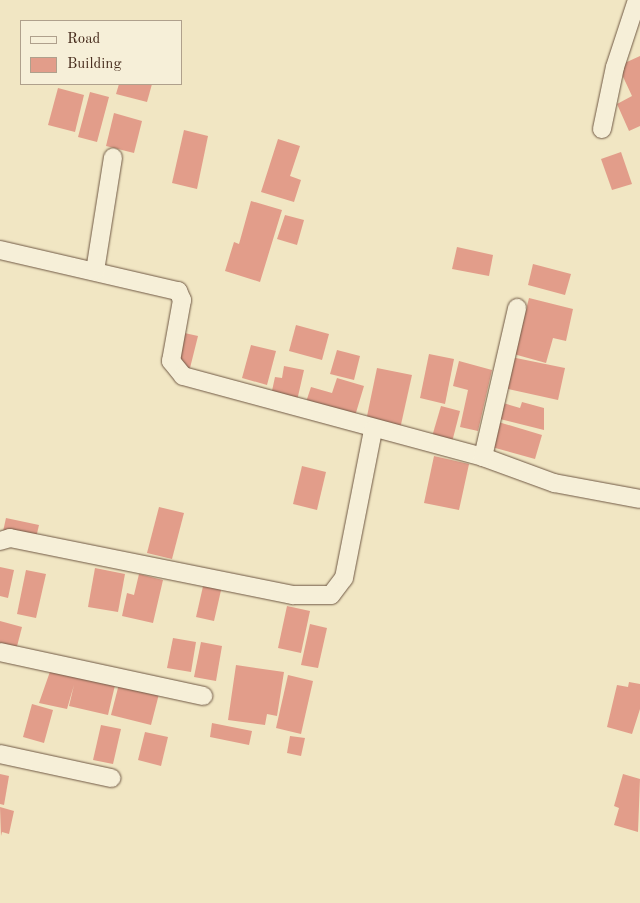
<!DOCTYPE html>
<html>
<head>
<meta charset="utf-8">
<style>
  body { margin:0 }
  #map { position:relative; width:640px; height:903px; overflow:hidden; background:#f1e6c3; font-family:"Old Standard TT",serif }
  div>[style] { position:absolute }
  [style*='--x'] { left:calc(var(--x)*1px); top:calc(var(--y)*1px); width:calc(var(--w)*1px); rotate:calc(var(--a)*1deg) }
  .building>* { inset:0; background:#e29d8a }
  .roads { filter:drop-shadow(0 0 1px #6f5844) drop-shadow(0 0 1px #6f5844) }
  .minor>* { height:18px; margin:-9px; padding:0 9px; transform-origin:9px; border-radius:9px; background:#f6efd8 }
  span { translate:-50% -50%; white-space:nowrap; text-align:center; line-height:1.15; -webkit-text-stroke:5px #f6efd8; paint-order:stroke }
  .legend { position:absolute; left:20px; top:20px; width:162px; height:65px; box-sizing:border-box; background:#f6efd8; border:1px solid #afa08c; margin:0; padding:6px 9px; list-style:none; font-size:15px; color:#44291a }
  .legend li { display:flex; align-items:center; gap:10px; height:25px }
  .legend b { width:25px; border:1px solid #afa08c }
</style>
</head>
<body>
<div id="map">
  <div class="building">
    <div style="clip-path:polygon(640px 56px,640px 126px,629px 131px,617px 104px,632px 96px,618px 66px)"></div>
    <div style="clip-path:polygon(119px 84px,152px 84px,147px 102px,116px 94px)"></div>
    <div style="clip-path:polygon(58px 88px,84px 95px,75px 132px,48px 125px)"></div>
    <div style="clip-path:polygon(90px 92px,109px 97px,97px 142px,78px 137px)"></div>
    <div style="clip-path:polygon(114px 113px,142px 121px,134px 153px,106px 146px)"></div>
    <div style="clip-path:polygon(184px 130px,208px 136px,197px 189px,172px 183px)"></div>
    <div style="clip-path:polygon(278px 139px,300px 146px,290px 176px,301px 180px,294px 202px,261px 192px)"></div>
    <div style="clip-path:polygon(621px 152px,632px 184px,612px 190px,601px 159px)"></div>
    <div style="clip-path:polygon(251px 201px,282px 210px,260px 282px,225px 271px,234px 242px,239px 244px)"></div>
    <div style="clip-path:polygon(285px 215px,304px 220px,297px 245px,277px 239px)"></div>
    <div style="clip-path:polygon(457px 247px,493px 255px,489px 276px,452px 269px)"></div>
    <div style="clip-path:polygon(533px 264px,571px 274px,565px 295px,528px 285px)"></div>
    <div style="clip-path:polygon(529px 298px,573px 309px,566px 341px,553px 338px,546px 363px,510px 353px,517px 329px,521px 330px)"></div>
    <div style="clip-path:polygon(296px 325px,329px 334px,322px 360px,289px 351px)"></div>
    <div style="clip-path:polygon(180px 332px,198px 336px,190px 368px,173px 364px)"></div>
    <div style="clip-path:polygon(251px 345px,276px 351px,267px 385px,242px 378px)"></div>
    <div style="clip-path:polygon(337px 350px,360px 356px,354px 380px,330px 374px)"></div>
    <div style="clip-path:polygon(429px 354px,454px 359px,445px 404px,420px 398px)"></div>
    <div style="clip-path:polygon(511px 357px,565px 368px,558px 400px,504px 388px)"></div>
    <div style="clip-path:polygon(459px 361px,492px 370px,478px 431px,460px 427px,468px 390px,453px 386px)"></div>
    <div style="clip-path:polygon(284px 366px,304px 370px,296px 405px,270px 400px,275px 377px,282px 378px)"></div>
    <div style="clip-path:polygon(377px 368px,412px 375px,400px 429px,366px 421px)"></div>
    <div style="clip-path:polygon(337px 378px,364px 386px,355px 416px,306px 402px,311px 387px,332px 393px)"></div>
    <div style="clip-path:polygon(500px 402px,520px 408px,522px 402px,544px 408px,544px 430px,496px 418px)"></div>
    <div style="clip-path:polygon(441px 406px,460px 411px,451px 446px,431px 440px)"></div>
    <div style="clip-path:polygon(495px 421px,542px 435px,535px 459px,488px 446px)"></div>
    <div style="clip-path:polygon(434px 456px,469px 464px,459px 510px,424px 503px)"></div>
    <div style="clip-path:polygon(302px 466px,326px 472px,317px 510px,293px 504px)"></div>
    <div style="clip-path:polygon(159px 507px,184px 513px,172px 559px,147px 553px)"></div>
    <div style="clip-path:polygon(6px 518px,39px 525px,35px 542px,2px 536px)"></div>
    <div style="clip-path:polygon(0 567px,14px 570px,8px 598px,0 596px)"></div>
    <div style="clip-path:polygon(95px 568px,125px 574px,118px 612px,88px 607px)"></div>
    <div style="clip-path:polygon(26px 570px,46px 574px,36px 618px,17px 614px)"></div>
    <div style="clip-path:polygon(139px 574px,163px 580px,153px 623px,122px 616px,127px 593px,134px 595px)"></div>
    <div style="clip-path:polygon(204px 582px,222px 586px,214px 621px,196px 617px)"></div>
    <div style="clip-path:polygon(287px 606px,310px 611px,301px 653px,278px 648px)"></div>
    <div style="clip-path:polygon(0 621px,22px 627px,15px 654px,0 650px)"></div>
    <div style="clip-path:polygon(310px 624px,327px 628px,318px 668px,301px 665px)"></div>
    <div style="clip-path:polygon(173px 638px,196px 642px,191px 672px,167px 668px)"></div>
    <div style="clip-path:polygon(201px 642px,222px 646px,216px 681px,194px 677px)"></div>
    <div style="clip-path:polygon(53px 663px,116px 681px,108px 715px,69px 706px,74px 685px,67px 709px,39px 703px)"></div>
    <div style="clip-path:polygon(236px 665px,284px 672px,277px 716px,267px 714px,265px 725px,228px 720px)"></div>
    <div style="clip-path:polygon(288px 675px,313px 681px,301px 734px,276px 728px)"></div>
    <div style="clip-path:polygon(120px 680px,160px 690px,151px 725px,111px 715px)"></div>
    <div style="clip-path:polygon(629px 682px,640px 684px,640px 709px,632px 734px,607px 727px,617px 685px,628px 687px)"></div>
    <div style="clip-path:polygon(32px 704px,53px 710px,44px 743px,23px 737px)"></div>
    <div style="clip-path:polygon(212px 723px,252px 731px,249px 745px,210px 737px)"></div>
    <div style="clip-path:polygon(101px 725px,121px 729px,113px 764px,93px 760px)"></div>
    <div style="clip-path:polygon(145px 732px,168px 737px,161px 766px,138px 760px)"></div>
    <div style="clip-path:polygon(290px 736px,305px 738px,301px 756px,287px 753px)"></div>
    <div style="clip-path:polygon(0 774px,9px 776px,4px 805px,0 804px)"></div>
    <div style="clip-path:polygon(623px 774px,640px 779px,638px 832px,614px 825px,619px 808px,614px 806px)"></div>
    <div style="clip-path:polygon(0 807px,14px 811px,9px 834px,2px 832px,1px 836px)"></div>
  </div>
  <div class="roads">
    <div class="minor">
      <div style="--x:602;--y:129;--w:63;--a:-78.2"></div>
      <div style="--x:615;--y:67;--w:71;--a:-71.8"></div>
      <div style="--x:0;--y:250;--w:183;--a:13"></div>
      <div style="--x:178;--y:291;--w:10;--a:66"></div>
      <div style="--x:182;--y:300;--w:62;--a:100.2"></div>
      <div style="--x:171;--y:361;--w:19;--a:51"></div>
      <div style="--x:183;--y:376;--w:311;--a:15.1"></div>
      <div style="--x:483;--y:457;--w:76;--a:20.1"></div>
      <div style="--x:554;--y:483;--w:87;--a:10.5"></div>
      <div style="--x:95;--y:271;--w:115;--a:-81"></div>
      <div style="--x:483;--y:457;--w:153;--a:-77.1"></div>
      <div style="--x:0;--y:541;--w:10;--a:-17"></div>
      <div style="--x:10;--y:538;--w:289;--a:11.4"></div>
      <div style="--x:293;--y:595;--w:38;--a:0"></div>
      <div style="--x:331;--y:595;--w:21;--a:-53"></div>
      <div style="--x:344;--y:578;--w:151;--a:-78.9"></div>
      <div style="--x:0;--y:652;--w:208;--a:12.2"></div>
      <div style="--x:0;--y:754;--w:114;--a:12.2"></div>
    </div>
  </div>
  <ul class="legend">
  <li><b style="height:6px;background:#f6efd8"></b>Road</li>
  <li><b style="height:14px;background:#e29d8a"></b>Building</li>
  </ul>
</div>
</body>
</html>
